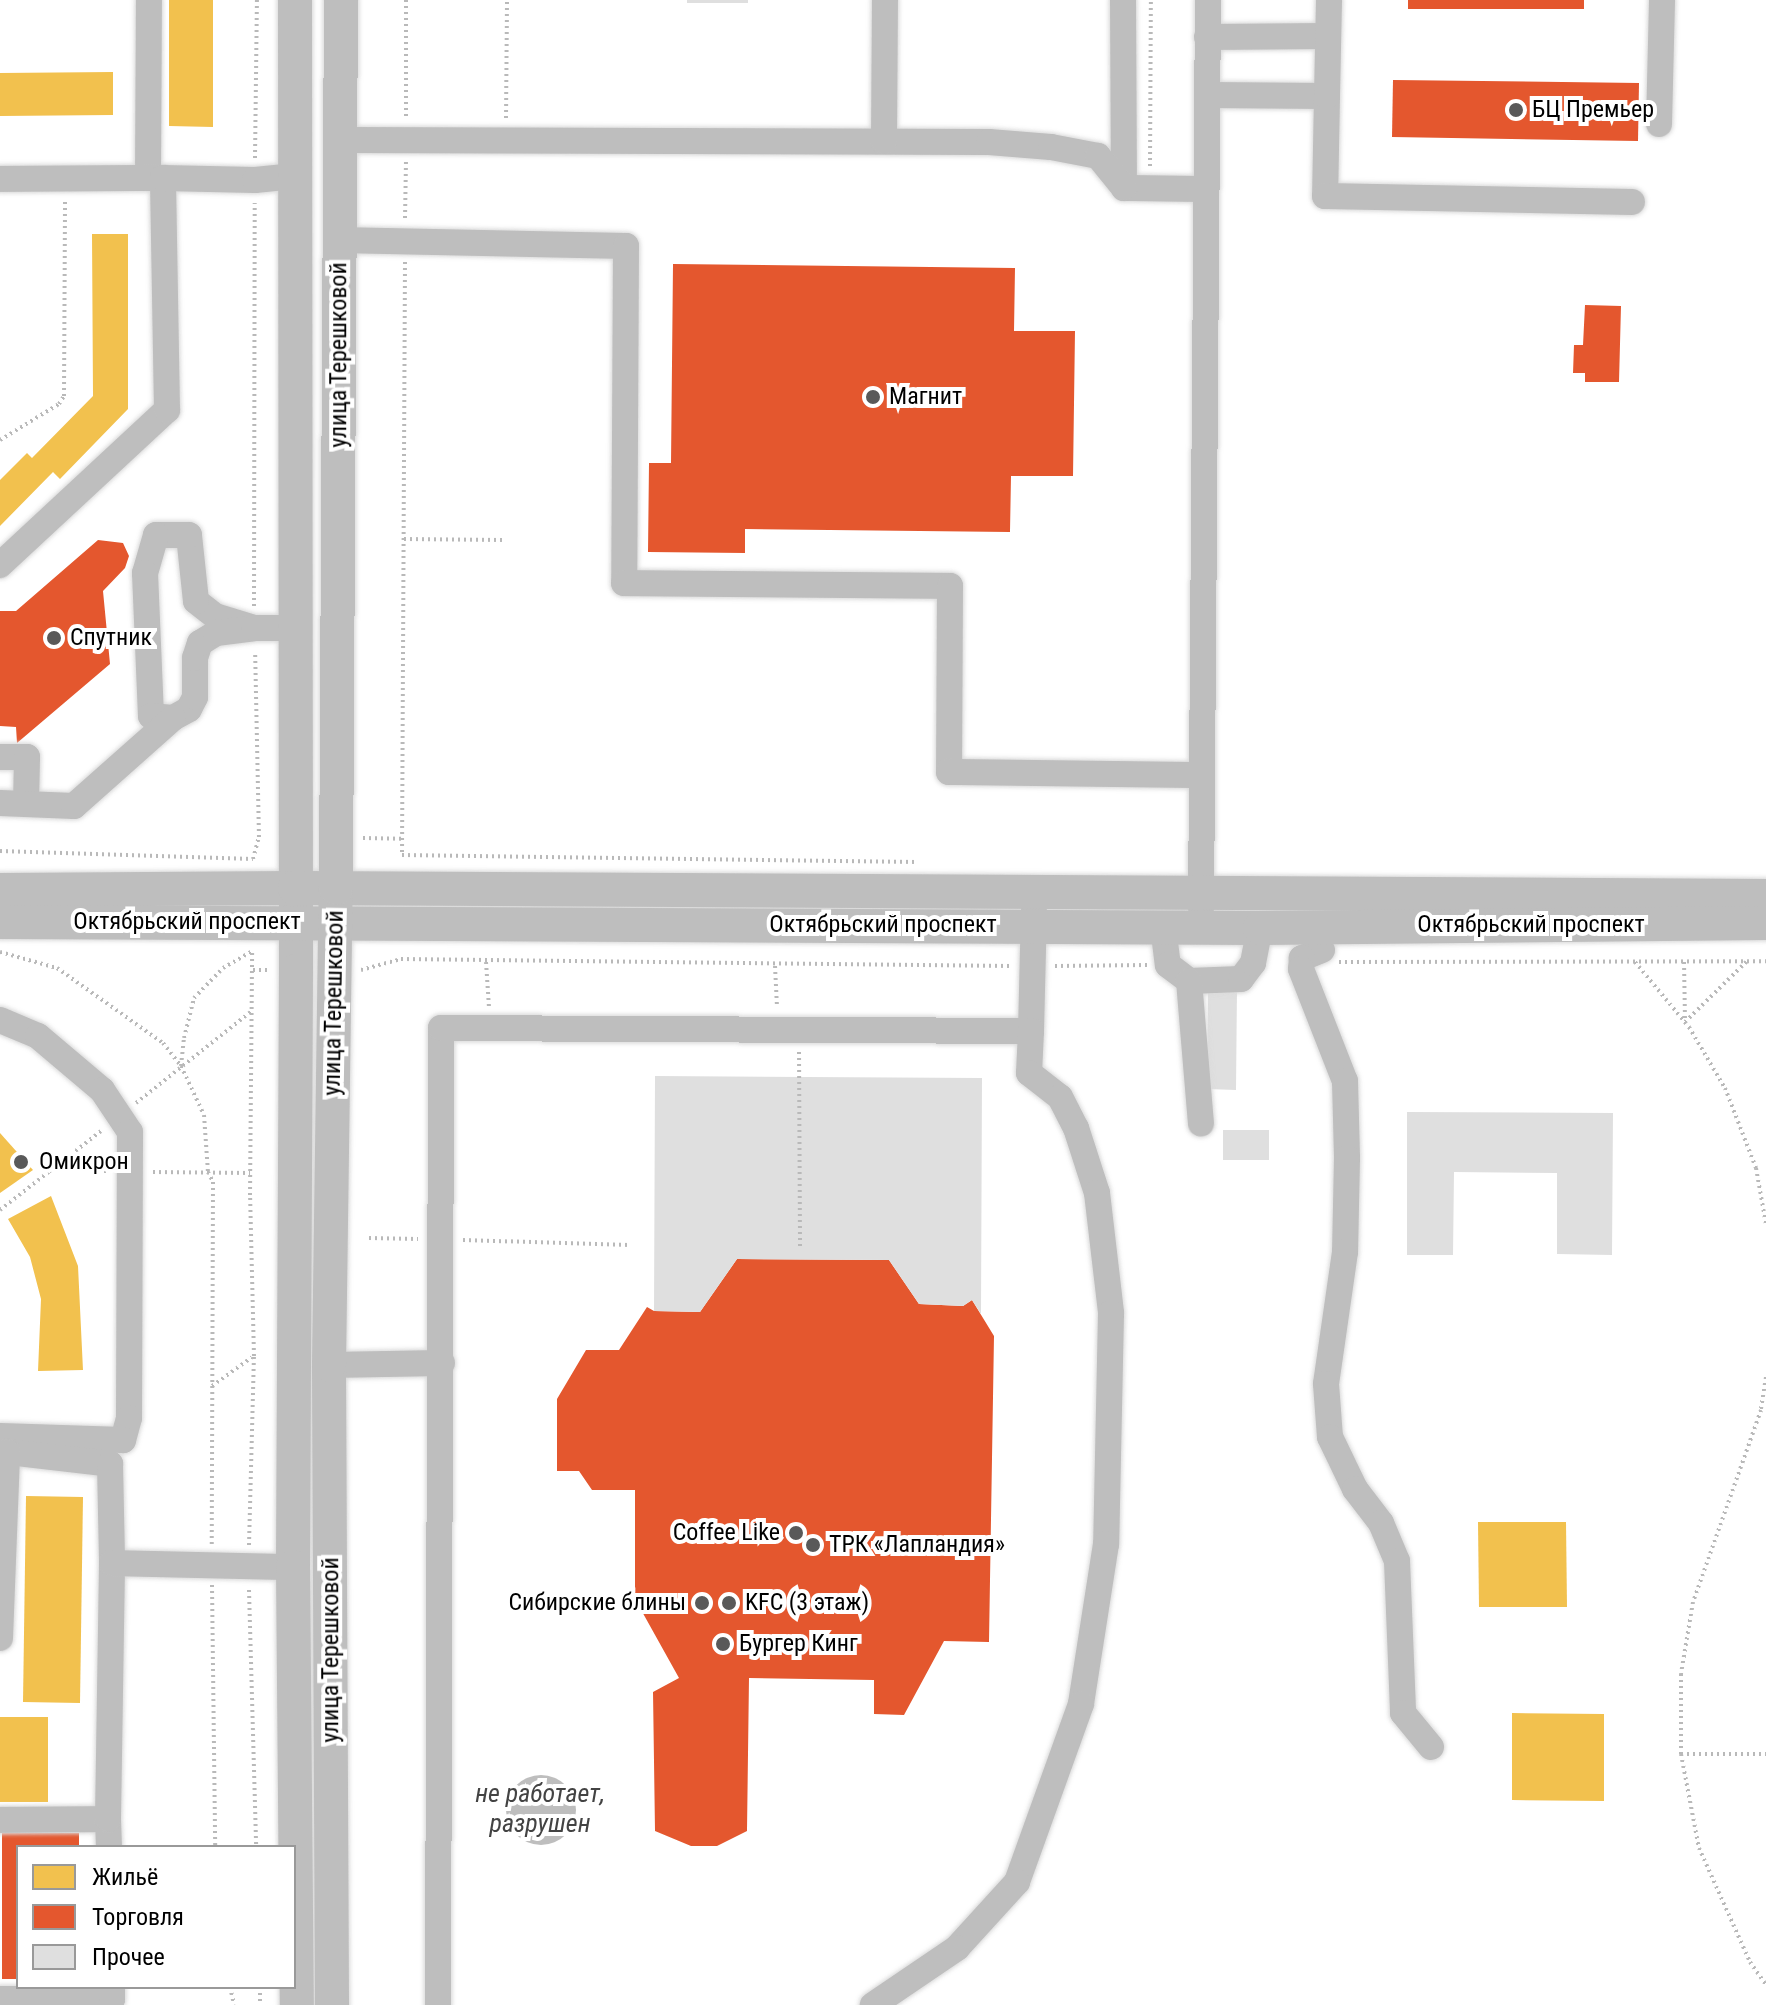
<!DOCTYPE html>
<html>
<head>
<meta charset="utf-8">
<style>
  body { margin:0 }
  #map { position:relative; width:1766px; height:2005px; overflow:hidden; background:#fff; font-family:"Roboto Condensed",sans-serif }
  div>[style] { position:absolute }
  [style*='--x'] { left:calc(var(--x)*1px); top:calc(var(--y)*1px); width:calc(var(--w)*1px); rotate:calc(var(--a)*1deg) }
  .water>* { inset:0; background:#bebebe }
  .round { border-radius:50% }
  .homes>* { inset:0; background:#f2c14e }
  .shops>* { inset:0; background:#e4572e }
  .building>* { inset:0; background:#dfdfdf }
  .path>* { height:4px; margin-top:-2px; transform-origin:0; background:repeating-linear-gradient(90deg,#b9b9b9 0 2px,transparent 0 6px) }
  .roads { filter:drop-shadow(0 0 2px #dbdbdb) drop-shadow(0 0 2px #dbdbdb) }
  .minor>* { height:26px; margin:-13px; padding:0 13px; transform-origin:13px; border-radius:13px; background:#bebebe }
  .major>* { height:34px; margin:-17px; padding:0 17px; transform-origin:17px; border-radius:17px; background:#bebebe }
  .dots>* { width:22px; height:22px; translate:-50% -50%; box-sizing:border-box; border:4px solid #fff; border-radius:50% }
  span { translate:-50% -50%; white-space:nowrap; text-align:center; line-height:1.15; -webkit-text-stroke:8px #fff; paint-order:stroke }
  .poi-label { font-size:24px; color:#000 }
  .left { translate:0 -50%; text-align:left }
  .right { translate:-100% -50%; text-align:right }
  .street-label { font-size:24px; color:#000 }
  .water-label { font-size:26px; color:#434343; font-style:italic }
  .legend { position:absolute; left:16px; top:1845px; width:280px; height:144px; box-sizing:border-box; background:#fff; border:2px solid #999; margin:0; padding:10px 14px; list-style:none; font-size:24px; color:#000 }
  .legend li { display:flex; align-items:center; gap:16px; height:40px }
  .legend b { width:40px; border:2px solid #999 }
</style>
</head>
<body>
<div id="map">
  <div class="water">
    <div class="round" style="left:506px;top:1775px;width:70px;height:70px"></div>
  </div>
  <div class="homes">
    <div style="clip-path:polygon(169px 0,213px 0,213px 127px,169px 126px)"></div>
    <div style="clip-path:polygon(113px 72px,113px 115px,0 116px,0 73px)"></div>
    <div style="clip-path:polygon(92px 234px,128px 234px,128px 409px,60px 479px,53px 472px,0 526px,0 480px,27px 453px,32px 458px,93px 396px)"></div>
    <div style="clip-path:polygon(0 1133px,33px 1170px,0 1193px)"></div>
    <div style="clip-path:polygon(51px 1196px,78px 1266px,83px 1370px,38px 1371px,41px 1299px,30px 1257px,8px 1219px)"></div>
    <div style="clip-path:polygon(26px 1496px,83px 1497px,80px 1703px,23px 1702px)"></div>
    <div style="clip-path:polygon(1478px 1522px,1566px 1522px,1567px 1607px,1479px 1607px)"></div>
    <div style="clip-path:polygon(1512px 1713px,1604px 1714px,1604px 1801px,1512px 1800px)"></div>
    <div style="clip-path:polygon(0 1717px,48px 1717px,48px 1802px,0 1802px)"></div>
  </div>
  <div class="shops">
    <div style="clip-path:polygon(1408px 0,1584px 0,1584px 9px,1408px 9px)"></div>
    <div style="clip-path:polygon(1393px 80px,1639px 83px,1638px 141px,1392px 137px)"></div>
    <div style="clip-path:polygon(673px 264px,1015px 268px,1014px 331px,1075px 331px,1073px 476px,1011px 476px,1010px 532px,745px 529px,745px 553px,648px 552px,649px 463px,671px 463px)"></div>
    <div style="clip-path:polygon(1585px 305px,1621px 306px,1619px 382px,1585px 382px,1585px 373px,1573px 373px,1574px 345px,1583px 345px)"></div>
    <div style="clip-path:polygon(98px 540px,123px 543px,129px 556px,125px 568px,103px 591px,110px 664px,17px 743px,16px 727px,0 726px,0 611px,16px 611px)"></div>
    <div style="clip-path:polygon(737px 1259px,889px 1260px,919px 1304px,963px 1306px,972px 1300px,994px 1336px,989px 1642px,944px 1641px,904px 1715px,874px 1714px,874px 1680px,749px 1678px,747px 1831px,717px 1846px,691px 1846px,655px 1831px,653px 1692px,679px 1678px,635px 1599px,635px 1490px,592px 1490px,579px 1471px,557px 1471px,557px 1399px,586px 1350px,619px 1350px,647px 1307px,654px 1311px,700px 1312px)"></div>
    <div style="clip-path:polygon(2px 1833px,79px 1833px,79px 1847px,18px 1847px,18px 1979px,2px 1979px)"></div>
  </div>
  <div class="building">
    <div style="clip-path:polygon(687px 0,748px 0,748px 3px,687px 3px)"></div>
    <div style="clip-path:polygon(1208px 988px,1237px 988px,1236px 1090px,1207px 1089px)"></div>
    <div style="clip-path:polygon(655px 1076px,982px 1078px,981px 1314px,972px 1300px,963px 1306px,919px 1304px,889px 1260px,737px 1259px,700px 1312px,654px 1311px)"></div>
    <div style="clip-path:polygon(1407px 1112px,1613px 1113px,1612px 1255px,1557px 1254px,1557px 1173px,1454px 1172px,1453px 1255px,1407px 1255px)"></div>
    <div style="clip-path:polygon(1223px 1130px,1269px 1130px,1269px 1160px,1223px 1160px)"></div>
  </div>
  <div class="path">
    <div style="--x:406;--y:0;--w:118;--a:90"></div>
    <div style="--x:506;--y:118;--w:118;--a:-89.5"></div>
    <div style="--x:255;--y:158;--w:158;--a:-89.3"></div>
    <div style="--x:1150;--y:166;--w:166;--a:-89.7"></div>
    <div style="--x:405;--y:218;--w:56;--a:-89"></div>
    <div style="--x:405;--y:262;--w:593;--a:90.29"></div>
    <div style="--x:402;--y:855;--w:515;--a:0.78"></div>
    <div style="--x:0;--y:440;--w:69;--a:-31.4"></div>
    <div style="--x:59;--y:404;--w:9;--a:-58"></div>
    <div style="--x:64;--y:396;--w:195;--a:-89.7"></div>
    <div style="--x:404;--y:539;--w:98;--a:0.6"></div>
    <div style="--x:254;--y:606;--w:403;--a:-89.9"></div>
    <div style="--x:363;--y:838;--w:39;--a:1"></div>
    <div style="--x:0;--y:851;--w:253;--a:1.8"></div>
    <div style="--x:253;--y:859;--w:23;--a:-75"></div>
    <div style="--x:259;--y:837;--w:186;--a:-91.2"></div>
    <div style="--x:0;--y:952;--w:59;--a:15.7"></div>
    <div style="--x:57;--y:968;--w:130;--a:35.3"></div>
    <div style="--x:163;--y:1043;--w:29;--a:52"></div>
    <div style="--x:181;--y:1066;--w:54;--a:64.9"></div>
    <div style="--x:204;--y:1115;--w:57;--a:86"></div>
    <div style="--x:208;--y:1172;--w:11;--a:63"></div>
    <div style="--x:213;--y:1182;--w:363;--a:90.2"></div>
    <div style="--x:486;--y:962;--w:45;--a:86.2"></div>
    <div style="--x:1339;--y:962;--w:427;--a:-0.1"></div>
    <div style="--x:1635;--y:962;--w:85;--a:50.3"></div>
    <div style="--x:1689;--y:1027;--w:71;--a:59.5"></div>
    <div style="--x:1725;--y:1088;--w:86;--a:68.8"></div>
    <div style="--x:1756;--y:1168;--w:57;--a:79.9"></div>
    <div style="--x:1684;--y:962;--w:60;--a:89"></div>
    <div style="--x:1685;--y:1022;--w:86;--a:-44.5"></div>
    <div style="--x:775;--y:966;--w:41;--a:87.2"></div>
    <div style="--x:1055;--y:966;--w:92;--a:-0.6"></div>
    <div style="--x:253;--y:970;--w:18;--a:0"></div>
    <div style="--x:361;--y:970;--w:41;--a:-15.4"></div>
    <div style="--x:401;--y:959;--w:610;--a:0.66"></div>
    <div style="--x:799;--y:1052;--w:194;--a:89.7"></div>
    <div style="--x:181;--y:1066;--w:28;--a:-84"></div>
    <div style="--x:184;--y:1038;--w:41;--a:-76"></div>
    <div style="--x:194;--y:998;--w:42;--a:-46"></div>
    <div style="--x:223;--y:968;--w:34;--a:-30"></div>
    <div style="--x:136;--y:1103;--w:149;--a:-38.5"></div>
    <div style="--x:50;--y:1171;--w:58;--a:0"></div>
    <div style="--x:153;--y:1172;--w:97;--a:0.6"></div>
    <div style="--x:0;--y:1210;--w:128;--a:-38"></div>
    <div style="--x:369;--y:1238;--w:49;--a:1.2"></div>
    <div style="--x:463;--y:1240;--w:166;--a:1.7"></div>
    <div style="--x:1766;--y:1377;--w:33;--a:99"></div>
    <div style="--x:1761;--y:1410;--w:204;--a:109.5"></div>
    <div style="--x:1693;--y:1602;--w:73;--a:99.5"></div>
    <div style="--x:1681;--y:1674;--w:80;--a:90"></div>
    <div style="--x:1681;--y:1754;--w:96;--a:79.2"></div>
    <div style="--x:1699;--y:1848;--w:125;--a:65.9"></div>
    <div style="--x:1750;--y:1962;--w:28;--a:55"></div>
    <div style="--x:212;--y:1386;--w:49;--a:-35.9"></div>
    <div style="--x:249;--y:1545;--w:189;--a:-88.5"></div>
    <div style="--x:254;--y:1356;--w:161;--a:-91.4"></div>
    <div style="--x:250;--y:1195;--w:244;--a:-89.5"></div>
    <div style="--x:212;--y:1585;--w:262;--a:89.3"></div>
    <div style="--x:249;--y:1590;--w:257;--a:88.4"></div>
    <div style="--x:1681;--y:1754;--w:85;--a:0"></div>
    <div style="--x:230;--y:1987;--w:18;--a:77"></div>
    <div style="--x:260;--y:1987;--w:18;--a:90"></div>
  </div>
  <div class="roads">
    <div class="minor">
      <div style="--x:1123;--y:0;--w:188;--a:89.7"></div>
      <div style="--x:1124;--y:188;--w:82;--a:0.7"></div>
      <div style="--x:1207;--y:37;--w:121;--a:-0.5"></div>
      <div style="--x:1208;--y:95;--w:119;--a:0.5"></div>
      <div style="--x:1327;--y:96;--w:100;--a:91.1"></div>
      <div style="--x:1325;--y:196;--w:307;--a:1.1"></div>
      <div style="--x:1327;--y:96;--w:96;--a:-88.8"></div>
      <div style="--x:1659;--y:124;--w:124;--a:-88.6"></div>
      <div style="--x:340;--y:140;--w:649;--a:0.18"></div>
      <div style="--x:989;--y:142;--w:62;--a:4.6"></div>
      <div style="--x:1051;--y:147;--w:48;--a:10.8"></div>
      <div style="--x:1098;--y:156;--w:41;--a:50.9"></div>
      <div style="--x:884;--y:141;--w:141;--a:-89.6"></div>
      <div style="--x:148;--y:178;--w:178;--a:-89.7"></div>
      <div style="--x:0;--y:179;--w:163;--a:-0.4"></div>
      <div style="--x:339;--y:240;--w:287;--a:1.2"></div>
      <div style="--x:626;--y:246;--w:337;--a:90.3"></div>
      <div style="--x:624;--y:583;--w:326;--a:0.5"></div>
      <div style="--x:950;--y:586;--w:186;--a:90.3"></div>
      <div style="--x:949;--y:772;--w:251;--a:0.7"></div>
      <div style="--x:0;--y:565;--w:228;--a:-42.9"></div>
      <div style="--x:167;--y:410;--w:232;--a:-91"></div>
      <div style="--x:163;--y:178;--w:92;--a:1.2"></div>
      <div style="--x:255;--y:180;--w:40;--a:-5.7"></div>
      <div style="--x:254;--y:628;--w:41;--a:-162.9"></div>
      <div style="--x:215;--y:616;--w:24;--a:-142"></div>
      <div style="--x:196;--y:601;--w:66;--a:-96.1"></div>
      <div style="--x:189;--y:535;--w:33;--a:180"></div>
      <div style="--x:156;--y:535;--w:40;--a:106"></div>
      <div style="--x:145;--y:573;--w:143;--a:87.6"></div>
      <div style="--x:151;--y:716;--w:22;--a:5"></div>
      <div style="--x:173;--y:718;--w:18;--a:-29"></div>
      <div style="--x:189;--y:709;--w:13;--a:-63"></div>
      <div style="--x:195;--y:697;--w:39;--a:-90"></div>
      <div style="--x:195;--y:658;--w:16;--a:-72"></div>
      <div style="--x:200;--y:643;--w:19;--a:-32"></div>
      <div style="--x:216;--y:633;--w:38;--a:-7"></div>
      <div style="--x:254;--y:628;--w:41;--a:0"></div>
      <div style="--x:0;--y:757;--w:27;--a:0"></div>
      <div style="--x:27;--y:757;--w:46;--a:91.2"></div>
      <div style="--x:0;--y:803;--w:74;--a:2.3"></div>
      <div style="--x:74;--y:806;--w:132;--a:-41.6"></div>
      <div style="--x:1201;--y:908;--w:908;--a:-89.56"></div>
      <div style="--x:1163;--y:926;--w:39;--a:83"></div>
      <div style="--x:1168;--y:965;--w:26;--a:37"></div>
      <div style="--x:1189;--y:981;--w:52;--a:-2.2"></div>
      <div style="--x:1241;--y:979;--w:20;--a:-53"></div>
      <div style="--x:1253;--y:963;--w:36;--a:-79"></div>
      <div style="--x:1322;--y:950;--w:22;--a:158"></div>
      <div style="--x:1302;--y:958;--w:11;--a:95"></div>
      <div style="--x:1301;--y:969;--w:120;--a:68.6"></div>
      <div style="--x:1345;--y:1081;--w:77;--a:88.5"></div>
      <div style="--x:1347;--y:1158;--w:94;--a:91.2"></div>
      <div style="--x:1345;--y:1252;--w:133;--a:98.2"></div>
      <div style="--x:1326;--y:1384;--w:53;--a:85.7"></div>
      <div style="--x:1330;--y:1437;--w:58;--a:64.3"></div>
      <div style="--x:1355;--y:1489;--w:43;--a:52.6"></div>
      <div style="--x:1381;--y:1523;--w:41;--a:67.2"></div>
      <div style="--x:1397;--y:1561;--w:152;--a:87.7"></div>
      <div style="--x:1403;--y:1713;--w:44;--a:50.5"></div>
      <div style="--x:1189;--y:981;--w:143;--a:85.2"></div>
      <div style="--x:0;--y:1020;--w:41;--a:22.8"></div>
      <div style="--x:38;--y:1036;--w:84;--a:40.2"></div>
      <div style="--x:102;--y:1090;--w:50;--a:56.3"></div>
      <div style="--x:130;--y:1132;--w:286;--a:90.2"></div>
      <div style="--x:129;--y:1418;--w:23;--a:105"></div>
      <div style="--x:123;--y:1440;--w:123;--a:-178.1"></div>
      <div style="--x:1031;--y:1031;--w:121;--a:-88.6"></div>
      <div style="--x:329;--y:1365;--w:113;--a:-1"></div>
      <div style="--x:0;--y:1451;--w:111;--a:6.7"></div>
      <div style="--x:110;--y:1464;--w:99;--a:88.8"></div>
      <div style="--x:0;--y:1638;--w:186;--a:-87.8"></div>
      <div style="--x:108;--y:1819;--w:28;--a:88"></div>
      <div style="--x:0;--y:1820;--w:108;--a:-0.5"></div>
      <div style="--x:108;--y:1819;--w:256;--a:-89.1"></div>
      <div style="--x:112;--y:1563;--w:181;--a:1.3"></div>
      <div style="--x:0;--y:1999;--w:112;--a:0"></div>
      <div style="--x:112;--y:1999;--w:12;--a:-90"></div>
      <div style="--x:438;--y:2005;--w:977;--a:-89.82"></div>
      <div style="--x:441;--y:1028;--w:590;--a:0.29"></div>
      <div style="--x:1031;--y:1031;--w:42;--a:92.7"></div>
      <div style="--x:1029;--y:1073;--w:39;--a:38"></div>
      <div style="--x:1060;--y:1097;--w:35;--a:63"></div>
      <div style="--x:1076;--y:1128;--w:68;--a:72.1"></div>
      <div style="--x:1097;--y:1193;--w:121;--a:83.3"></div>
      <div style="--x:1111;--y:1313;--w:231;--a:91.2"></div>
      <div style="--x:1106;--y:1544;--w:162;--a:98.9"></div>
      <div style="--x:1081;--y:1704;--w:189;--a:109.8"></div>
      <div style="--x:1017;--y:1882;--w:89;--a:132.3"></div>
      <div style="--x:957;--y:1948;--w:102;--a:145.8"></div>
    </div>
    <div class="major">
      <div style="--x:295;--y:0;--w:971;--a:89.94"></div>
      <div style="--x:296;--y:971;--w:596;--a:90.29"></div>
      <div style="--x:293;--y:1567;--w:438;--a:89.5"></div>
      <div style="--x:0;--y:890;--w:295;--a:-0.4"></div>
      <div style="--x:295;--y:888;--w:1471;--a:0.31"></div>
      <div style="--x:0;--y:922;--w:1260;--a:0.27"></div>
      <div style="--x:1260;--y:928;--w:506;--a:-0.57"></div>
      <div style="--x:332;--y:2005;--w:640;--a:-90.27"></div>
      <div style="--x:329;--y:1365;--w:477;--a:-89.2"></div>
      <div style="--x:336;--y:888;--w:888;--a:-89.68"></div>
    </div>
  </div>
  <div class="dots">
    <div style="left:1516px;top:110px;background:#595959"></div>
    <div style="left:873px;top:397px;background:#595959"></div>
    <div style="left:54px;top:638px;background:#595959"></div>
    <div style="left:21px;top:1162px;background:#595959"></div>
    <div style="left:796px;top:1533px;background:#595959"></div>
    <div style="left:813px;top:1545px;background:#595959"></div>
    <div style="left:702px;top:1603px;background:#595959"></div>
    <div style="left:729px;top:1603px;background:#595959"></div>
    <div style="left:723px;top:1644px;background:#595959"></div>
  </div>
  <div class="poi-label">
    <span class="left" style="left:1532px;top:110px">БЦ Премьер</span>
    <span class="left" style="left:889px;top:397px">Магнит</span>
    <span class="left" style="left:70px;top:638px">Спутник</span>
    <span class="left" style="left:39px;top:1162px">Омикрон</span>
    <span class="right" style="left:780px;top:1533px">Coffee Like</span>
    <span class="left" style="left:829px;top:1545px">ТРК «Лапландия»</span>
    <span class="right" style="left:686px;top:1603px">Сибирские блины</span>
    <span class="left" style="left:745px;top:1603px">KFC (3 этаж)</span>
    <span class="left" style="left:739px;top:1644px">Бургер Кинг</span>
  </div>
  <div class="street-label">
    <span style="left:339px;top:355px;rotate:-90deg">улица Терешковой</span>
    <span style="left:187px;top:922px">Октябрьский проспект</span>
    <span style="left:883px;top:925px">Октябрьский проспект</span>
    <span style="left:1531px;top:925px">Октябрьский проспект</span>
    <span style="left:334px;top:1003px;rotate:-89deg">улица Терешковой</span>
    <span style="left:331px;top:1650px;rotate:-90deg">улица Терешковой</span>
  </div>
  <div class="water-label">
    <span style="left:540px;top:1809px">не работает,<br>разрушен</span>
  </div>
  <ul class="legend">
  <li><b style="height:22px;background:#f2c14e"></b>Жильё</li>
  <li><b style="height:22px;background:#e4572e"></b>Торговля</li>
  <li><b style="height:22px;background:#dfdfdf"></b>Прочее</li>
  </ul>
</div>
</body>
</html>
